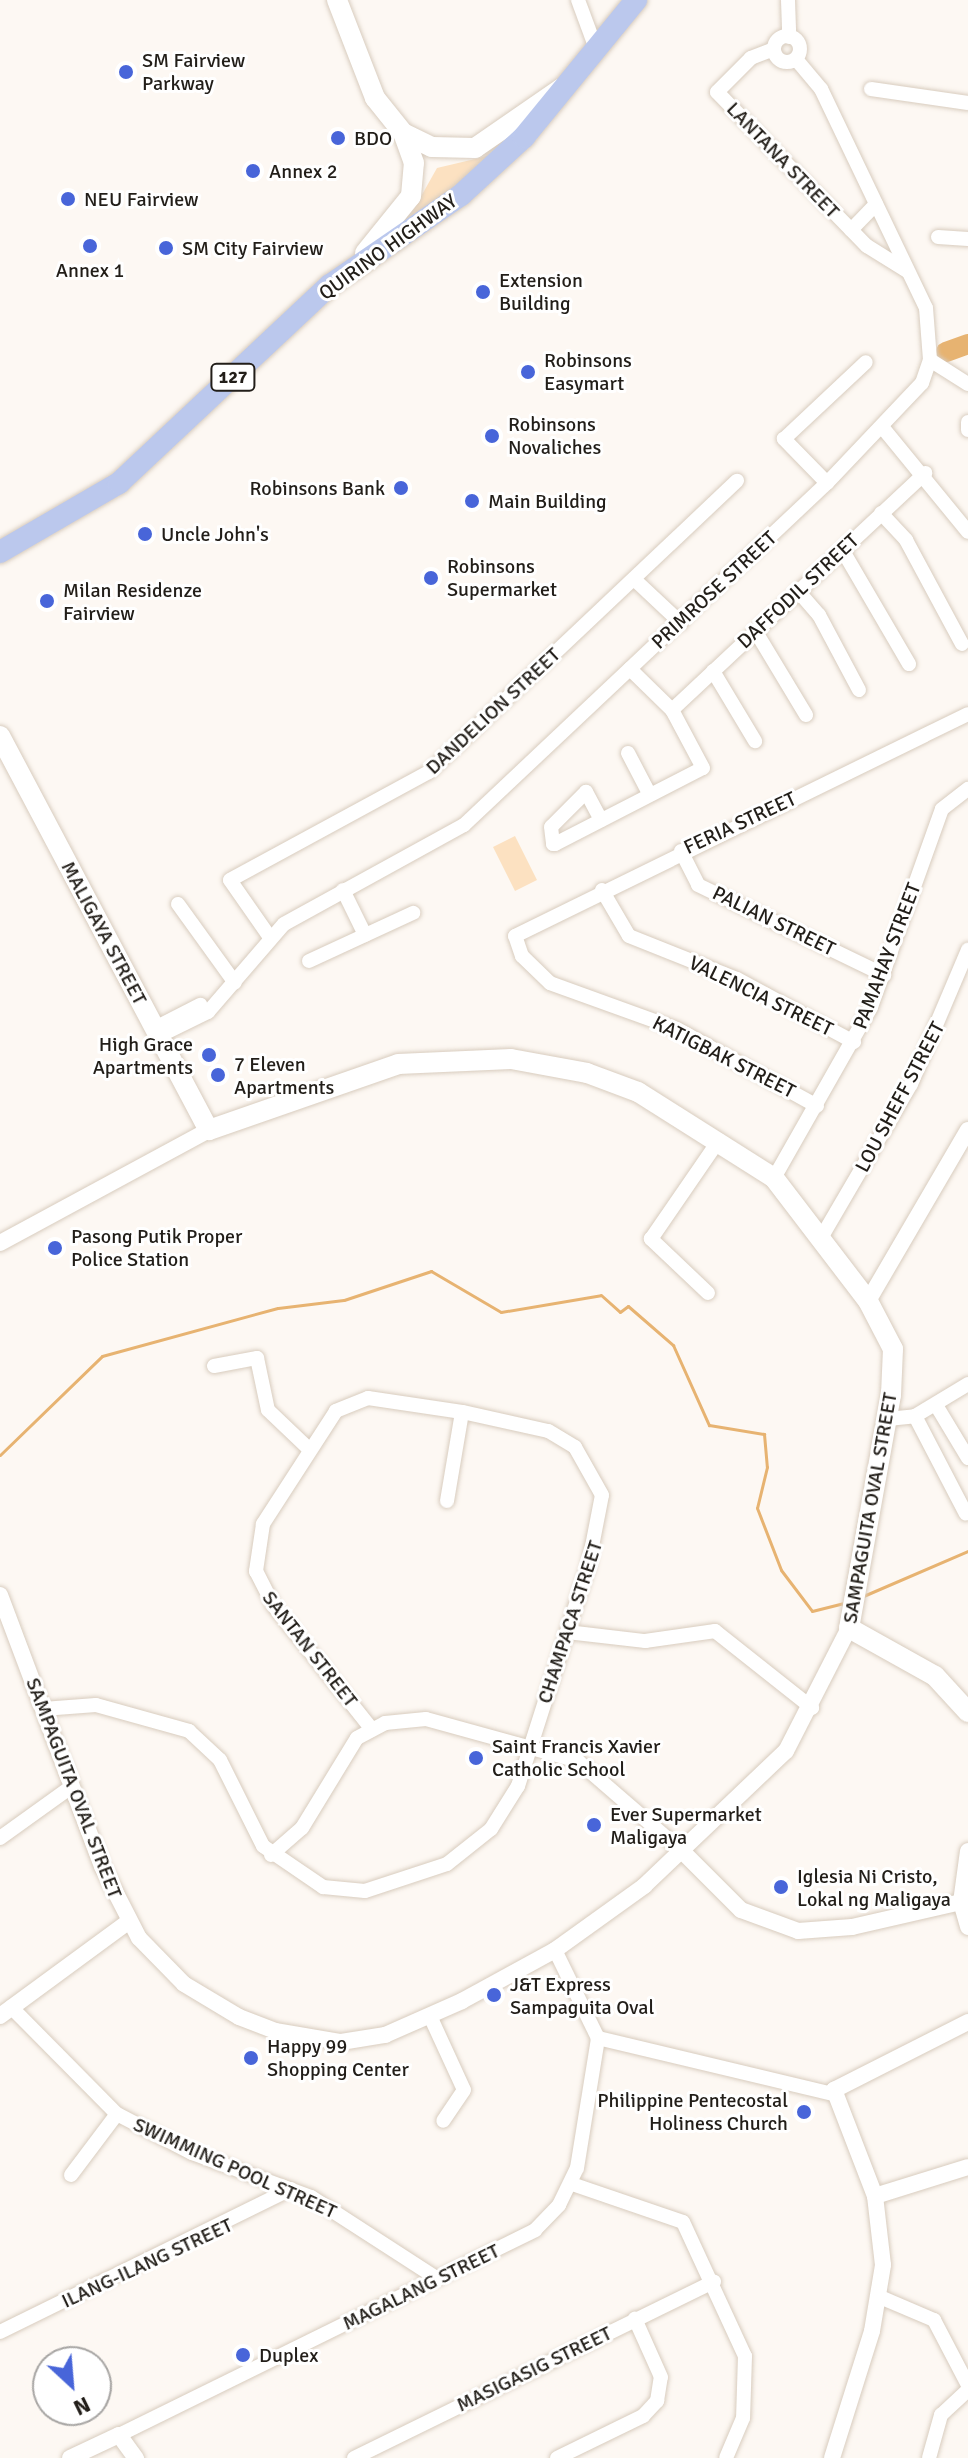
<!DOCTYPE html>
<html>
<head>
<meta charset="utf-8">
<style>
  body { margin:0 }
  #map { position:relative; width:968px; height:2458px; overflow:hidden; background:#fdf8f3; font-family:Signika,sans-serif }
  div>[style] { position:absolute }
  [style*='--x'] { left:calc(var(--x)*1px); top:calc(var(--y)*1px); width:calc(var(--w)*1px); rotate:calc(var(--a)*1deg) }
  .green>* { inset:0; background:#fce1c1 }
  .stream>* { height:3px; margin:-1.5px; padding:0 1.5px; transform-origin:1.5px; border-radius:1.5px; background:#e7b371 }
  .river>* { height:20px; margin:-10px; padding:0 10px; transform-origin:10px; border-radius:10px; background:#e7b371 }
  .roads { filter:drop-shadow(0 0 2px #d8ccbe) drop-shadow(0 0 2px #d8ccbe) }
  .minor>* { height:14px; margin:-7px; padding:0 7px; transform-origin:7px; border-radius:7px; background:#fff }
  .minor>.ring { margin:-7px; padding:0; box-sizing:content-box; background:none; border:14px solid #fff; border-radius:50% }
  .tertiary>* { height:16px; margin:-8px; padding:0 8px; transform-origin:8px; border-radius:8px; background:#fff }
  .secondary>* { height:20px; margin:-10px; padding:0 10px; transform-origin:10px; border-radius:10px; background:#fff }
  .primary>* { height:22px; margin:-11px; padding:0 11px; transform-origin:11px; border-radius:11px; background:#bbc8ed }
  .dots>* { width:22px; height:22px; translate:-50% -50%; box-sizing:border-box; border:4px solid #fff; border-radius:50% }
  span { translate:-50% -50%; white-space:nowrap; text-align:center; line-height:1.15; -webkit-text-stroke:6px #fff; paint-order:stroke }
  .shield-label span { padding:2px 6px; background:#fff; border:2px solid; border-radius:6px; -webkit-text-stroke-width:0 }
  .shield-label { font-size:18px; color:#221e19; font-weight:700 }
  .poi-label { font-size:20px; color:#221e19 }
  .left { translate:0 -50%; text-align:left }
  .right { translate:-100% -50%; text-align:right }
  .street-label { font-size:20px; color:#221e19 }
  .north { position:absolute; left:32px; top:2346px; width:80px; height:80px; box-sizing:border-box; background:#fff; border:2px solid #a7a5a3; border-radius:50%; rotate:154deg; font-size:22px; font-weight:700; line-height:32px; text-align:center; color:#221e19 }
  .north::after { content:''; display:block; margin:auto; width:28px; height:36px; background:#4865d9; clip-path:polygon(50% 0,100% 100%,50% 72%,0 100%) }
</style>
</head>
<body>
<div id="map">
  <div class="green">
    <div style="clip-path:polygon(496px 154px,405px 225px,437px 168px)"></div>
    <div style="clip-path:polygon(515px 836px,537px 880px,515px 891px,493px 847px)"></div>
  </div>
  <div class="stream">
    <div style="--x:0;--y:1455;--w:142;--a:-44.1"></div>
    <div style="--x:102;--y:1356;--w:182;--a:-15.3"></div>
    <div style="--x:278;--y:1308;--w:66;--a:-6.9"></div>
    <div style="--x:344;--y:1300;--w:92;--a:-18.4"></div>
    <div style="--x:431;--y:1271;--w:81;--a:30.4"></div>
    <div style="--x:501;--y:1312;--w:101;--a:-9.6"></div>
    <div style="--x:601;--y:1295;--w:25;--a:42"></div>
    <div style="--x:620;--y:1312;--w:10;--a:-37"></div>
    <div style="--x:628;--y:1306;--w:60;--a:40.9"></div>
    <div style="--x:673;--y:1345;--w:88;--a:65.8"></div>
    <div style="--x:709;--y:1425;--w:56;--a:9.3"></div>
    <div style="--x:764;--y:1434;--w:33;--a:85"></div>
    <div style="--x:767;--y:1467;--w:42;--a:103.7"></div>
    <div style="--x:757;--y:1508;--w:66;--a:68.8"></div>
    <div style="--x:781;--y:1570;--w:51;--a:52.9"></div>
    <div style="--x:812;--y:1611;--w:36;--a:-14"></div>
    <div style="--x:861;--y:1597;--w:116;--a:-23.3"></div>
  </div>
  <div class="river">
    <div style="--x:946;--y:352;--w:23;--a:-20"></div>
  </div>
  <div class="roads">
    <div class="minor">
      <div style="--x:578;--y:0;--w:49;--a:69.7"></div>
      <div style="--x:788;--y:0;--w:37;--a:88"></div>
      <div class="ring" style="left:774px;top:36px;width:12px;height:12px"></div>
      <div style="--x:774;--y:49;--w:25;--a:159"></div>
      <div style="--x:751;--y:58;--w:48;--a:135"></div>
      <div style="--x:717;--y:92;--w:215;--a:45.8"></div>
      <div style="--x:867;--y:246;--w:47;--a:32"></div>
      <div style="--x:871;--y:89;--w:98;--a:8.2"></div>
      <div style="--x:851;--y:230;--w:36;--a:-46"></div>
      <div style="--x:938;--y:237;--w:30;--a:4"></div>
      <div style="--x:930;--y:360;--w:45;--a:32.3"></div>
      <div style="--x:968;--y:422;--w:8;--a:90"></div>
      <div style="--x:883;--y:428;--w:134;--a:50.7"></div>
      <div style="--x:827;--y:483;--w:62;--a:-134.3"></div>
      <div style="--x:784;--y:439;--w:112;--a:-43.2"></div>
      <div style="--x:881;--y:513;--w:37;--a:47"></div>
      <div style="--x:906;--y:540;--w:118;--a:61.7"></div>
      <div style="--x:843;--y:551;--w:131;--a:59.7"></div>
      <div style="--x:635;--y:580;--w:63;--a:43.1"></div>
      <div style="--x:798;--y:591;--w:32;--a:49"></div>
      <div style="--x:819;--y:615;--w:85;--a:61.9"></div>
      <div style="--x:756;--y:632;--w:97;--a:58.9"></div>
      <div style="--x:713;--y:671;--w:82;--a:59"></div>
      <div style="--x:672;--y:710;--w:347;--a:-43.1"></div>
      <div style="--x:628;--y:753;--w:47;--a:62.4"></div>
      <div style="--x:601;--y:820;--w:32;--a:-118"></div>
      <div style="--x:586;--y:792;--w:49;--a:135"></div>
      <div style="--x:551;--y:827;--w:17;--a:83"></div>
      <div style="--x:553;--y:844;--w:2;--a:0"></div>
      <div style="--x:555;--y:844;--w:166;--a:-27.2"></div>
      <div style="--x:703;--y:768;--w:66;--a:-118.1"></div>
      <div style="--x:672;--y:710;--w:59;--a:-135.7"></div>
      <div style="--x:681;--y:851;--w:38;--a:63"></div>
      <div style="--x:698;--y:885;--w:207;--a:25.8"></div>
      <div style="--x:343;--y:890;--w:50;--a:63.9"></div>
      <div style="--x:602;--y:890;--w:53;--a:59.6"></div>
      <div style="--x:629;--y:936;--w:116;--a:21.7"></div>
      <div style="--x:737;--y:979;--w:133;--a:28.3"></div>
      <div style="--x:178;--y:904;--w:97;--a:54.2"></div>
      <div style="--x:269;--y:936;--w:68;--a:-124.9"></div>
      <div style="--x:230;--y:880;--w:226;--a:-28.5"></div>
      <div style="--x:429;--y:772;--w:424;--a:-43.4"></div>
      <div style="--x:309;--y:961;--w:115;--a:-24.8"></div>
      <div style="--x:155;--y:1028;--w:51;--a:-27.1"></div>
      <div style="--x:159;--y:1036;--w:55;--a:-26.1"></div>
      <div style="--x:208;--y:1012;--w:116;--a:-49.2"></div>
      <div style="--x:284;--y:924;--w:205;--a:-28.8"></div>
      <div style="--x:464;--y:825;--w:499;--a:-43.3"></div>
      <div style="--x:827;--y:483;--w:138;--a:-46.5"></div>
      <div style="--x:922;--y:383;--w:24;--a:-71"></div>
      <div style="--x:930;--y:360;--w:52;--a:-94.4"></div>
      <div style="--x:926;--y:308;--w:243;--a:-115.6"></div>
      <div style="--x:821;--y:89;--w:39;--a:-130"></div>
      <div style="--x:817;--y:1106;--w:160;--a:-151.2"></div>
      <div style="--x:677;--y:1029;--w:135;--a:-160.1"></div>
      <div style="--x:550;--y:983;--w:39;--a:-136"></div>
      <div style="--x:522;--y:956;--w:21;--a:-109"></div>
      <div style="--x:515;--y:936;--w:504;--a:-26.11"></div>
      <div style="--x:774;--y:1178;--w:197;--a:-60.4"></div>
      <div style="--x:871;--y:1007;--w:210;--a:-70.3"></div>
      <div style="--x:942;--y:809;--w:33;--a:-38"></div>
      <div style="--x:821;--y:1238;--w:178;--a:-59.7"></div>
      <div style="--x:911;--y:1084;--w:146;--a:-67"></div>
      <div style="--x:708;--y:1293;--w:79;--a:-136.5"></div>
      <div style="--x:651;--y:1239;--w:120;--a:-55.5"></div>
      <div style="--x:214;--y:1366;--w:44;--a:-10.5"></div>
      <div style="--x:257;--y:1358;--w:53;--a:78.1"></div>
      <div style="--x:268;--y:1410;--w:58;--a:43.6"></div>
      <div style="--x:936;--y:1405;--w:62;--a:58.9"></div>
      <div style="--x:915;--y:1416;--w:110;--a:62.5"></div>
      <div style="--x:888;--y:1419;--w:27;--a:-6"></div>
      <div style="--x:915;--y:1416;--w:62;--a:-31.1"></div>
      <div style="--x:447;--y:1501;--w:90;--a:-80.4"></div>
      <div style="--x:567;--y:1632;--w:79;--a:6.6"></div>
      <div style="--x:645;--y:1641;--w:71;--a:-8.1"></div>
      <div style="--x:715;--y:1631;--w:124;--a:38.4"></div>
      <div style="--x:43;--y:1709;--w:53;--a:-4.3"></div>
      <div style="--x:96;--y:1705;--w:97;--a:15.6"></div>
      <div style="--x:189;--y:1731;--w:42;--a:43.1"></div>
      <div style="--x:220;--y:1760;--w:96;--a:63.4"></div>
      <div style="--x:263;--y:1846;--w:73;--a:34.3"></div>
      <div style="--x:323;--y:1887;--w:42;--a:5.4"></div>
      <div style="--x:365;--y:1891;--w:86;--a:-18.2"></div>
      <div style="--x:447;--y:1864;--w:56;--a:-38.5"></div>
      <div style="--x:491;--y:1829;--w:51;--a:-57.9"></div>
      <div style="--x:518;--y:1786;--w:230;--a:-72.3"></div>
      <div style="--x:588;--y:1567;--w:73;--a:-79"></div>
      <div style="--x:602;--y:1495;--w:55;--a:-119.4"></div>
      <div style="--x:575;--y:1447;--w:31;--a:-149"></div>
      <div style="--x:548;--y:1431;--w:88;--a:-167.5"></div>
      <div style="--x:462;--y:1412;--w:95;--a:-171.5"></div>
      <div style="--x:368;--y:1398;--w:35;--a:158"></div>
      <div style="--x:336;--y:1411;--w:135;--a:122.9"></div>
      <div style="--x:263;--y:1524;--w:48;--a:98.5"></div>
      <div style="--x:256;--y:1571;--w:38;--a:63"></div>
      <div style="--x:273;--y:1605;--w:156;--a:51.5"></div>
      <div style="--x:0;--y:1838;--w:87;--a:-35.7"></div>
      <div style="--x:271;--y:1855;--w:41;--a:-41.1"></div>
      <div style="--x:302;--y:1828;--w:105;--a:-58.6"></div>
      <div style="--x:357;--y:1738;--w:32;--a:-28"></div>
      <div style="--x:385;--y:1723;--w:41;--a:-5.6"></div>
      <div style="--x:426;--y:1719;--w:158;--a:15.4"></div>
      <div style="--x:578;--y:1761;--w:139;--a:40.9"></div>
      <div style="--x:555;--y:1950;--w:98;--a:64"></div>
      <div style="--x:11;--y:2007;--w:151;--a:45.3"></div>
      <div style="--x:117;--y:2114;--w:85;--a:27.5"></div>
      <div style="--x:192;--y:2153;--w:127;--a:20.3"></div>
      <div style="--x:311;--y:2197;--w:149;--a:32.9"></div>
      <div style="--x:430;--y:2016;--w:81;--a:65.3"></div>
      <div style="--x:464;--y:2090;--w:37;--a:124"></div>
      <div style="--x:598;--y:2038;--w:242;--a:13.4"></div>
      <div style="--x:71;--y:2175;--w:76;--a:-53"></div>
      <div style="--x:572;--y:2184;--w:117;--a:18.9"></div>
      <div style="--x:683;--y:2222;--w:148;--a:65.2"></div>
      <div style="--x:745;--y:2356;--w:62;--a:91.8"></div>
      <div style="--x:743;--y:2418;--w:43;--a:113"></div>
      <div style="--x:880;--y:2297;--w:59;--a:23.1"></div>
      <div style="--x:934;--y:2320;--w:73;--a:62.4"></div>
      <div style="--x:0;--y:2332;--w:324;--a:-26.2"></div>
      <div style="--x:119;--y:2435;--w:464;--a:-26.2"></div>
      <div style="--x:535;--y:2230;--w:35;--a:-46"></div>
      <div style="--x:559;--y:2205;--w:41;--a:-64.1"></div>
      <div style="--x:577;--y:2168;--w:132;--a:-80.8"></div>
      <div style="--x:354;--y:2458;--w:401;--a:-26.1"></div>
      <div style="--x:557;--y:2458;--w:96;--a:-26"></div>
      <div style="--x:643;--y:2416;--w:21;--a:-47"></div>
      <div style="--x:657;--y:2401;--w:24;--a:-81"></div>
      <div style="--x:661;--y:2377;--w:64;--a:-114.1"></div>
      <div style="--x:929;--y:2458;--w:45;--a:-74.4"></div>
      <div style="--x:941;--y:2415;--w:37;--a:-43"></div>
    </div>
    <div class="tertiary">
      <div style="--x:0;--y:1243;--w:238;--a:-28.4"></div>
      <div style="--x:868;--y:1301;--w:198;--a:-59.7"></div>
      <div style="--x:0;--y:1595;--w:290;--a:69.4"></div>
      <div style="--x:102;--y:1866;--w:81;--a:62.8"></div>
      <div style="--x:139;--y:1938;--w:64;--a:45.6"></div>
      <div style="--x:184;--y:1984;--w:64;--a:31"></div>
      <div style="--x:239;--y:2017;--w:39;--a:21"></div>
      <div style="--x:275;--y:2031;--w:67;--a:9.5"></div>
      <div style="--x:341;--y:2042;--w:45;--a:-9"></div>
      <div style="--x:385;--y:2035;--w:84;--a:-23.8"></div>
      <div style="--x:462;--y:2001;--w:106;--a:-28.7"></div>
      <div style="--x:555;--y:1950;--w:110;--a:-35.7"></div>
      <div style="--x:644;--y:1886;--w:196;--a:-43.6"></div>
      <div style="--x:786;--y:1751;--w:138;--a:-62.9"></div>
      <div style="--x:968;--y:1851;--w:51;--a:97.8"></div>
      <div style="--x:961;--y:1902;--w:26;--a:74"></div>
      <div style="--x:683;--y:1852;--w:82;--a:45"></div>
      <div style="--x:741;--y:1910;--w:61;--a:20.2"></div>
      <div style="--x:798;--y:1931;--w:54;--a:-4.2"></div>
      <div style="--x:852;--y:1927;--w:112;--a:-12.9"></div>
      <div style="--x:0;--y:2016;--w:159;--a:-36.3"></div>
      <div style="--x:875;--y:2196;--w:97;--a:-17.3"></div>
      <div style="--x:70;--y:2458;--w:54;--a:-25.1"></div>
      <div style="--x:119;--y:2435;--w:29;--a:54"></div>
      <div style="--x:832;--y:2458;--w:133;--a:-72.5"></div>
      <div style="--x:872;--y:2331;--w:67;--a:-80.5"></div>
      <div style="--x:883;--y:2265;--w:69;--a:-96.6"></div>
      <div style="--x:875;--y:2196;--w:114;--a:-111.1"></div>
      <div style="--x:834;--y:2090;--w:150;--a:-26.9"></div>
    </div>
    <div class="secondary">
      <div style="--x:337;--y:0;--w:105;--a:68.8"></div>
      <div style="--x:375;--y:98;--w:45;--a:51.3"></div>
      <div style="--x:403;--y:133;--w:32;--a:26"></div>
      <div style="--x:432;--y:147;--w:43;--a:1.3"></div>
      <div style="--x:475;--y:148;--w:106;--a:-34.6"></div>
      <div style="--x:365;--y:253;--w:73;--a:-51.1"></div>
      <div style="--x:411;--y:196;--w:33;--a:-85"></div>
      <div style="--x:414;--y:163;--w:32;--a:-110"></div>
      <div style="--x:0;--y:736;--w:446;--a:62.1"></div>
      <div style="--x:209;--y:1130;--w:200;--a:-19.2"></div>
      <div style="--x:398;--y:1064;--w:113;--a:-2.5"></div>
      <div style="--x:511;--y:1059;--w:77;--a:10.4"></div>
      <div style="--x:587;--y:1073;--w:54;--a:20.4"></div>
      <div style="--x:638;--y:1092;--w:161;--a:32.3"></div>
      <div style="--x:774;--y:1178;--w:155;--a:52.6"></div>
      <div style="--x:868;--y:1301;--w:54;--a:62.5"></div>
      <div style="--x:893;--y:1349;--w:46;--a:92.5"></div>
      <div style="--x:891;--y:1395;--w:237;--a:100.2"></div>
      <div style="--x:849;--y:1628;--w:98;--a:29.2"></div>
      <div style="--x:935;--y:1676;--w:49;--a:47.5"></div>
    </div>
    <div class="primary">
      <div style="--x:0;--y:552;--w:138;--a:-30.1"></div>
      <div style="--x:119;--y:483;--w:289;--a:-43.2"></div>
      <div style="--x:330;--y:285;--w:159;--a:-34.5"></div>
      <div style="--x:461;--y:195;--w:86;--a:-42.6"></div>
      <div style="--x:524;--y:137;--w:177;--a:-50.7"></div>
    </div>
  </div>
  <div class="dots">
    <div style="left:126px;top:72px;background:#4865d9"></div>
    <div style="left:338px;top:138px;background:#4865d9"></div>
    <div style="left:253px;top:171px;background:#4865d9"></div>
    <div style="left:68px;top:199px;background:#4865d9"></div>
    <div style="left:90px;top:246px;background:#4865d9"></div>
    <div style="left:166px;top:248px;background:#4865d9"></div>
    <div style="left:483px;top:292px;background:#4865d9"></div>
    <div style="left:528px;top:372px;background:#4865d9"></div>
    <div style="left:492px;top:436px;background:#4865d9"></div>
    <div style="left:401px;top:488px;background:#4865d9"></div>
    <div style="left:472px;top:501px;background:#4865d9"></div>
    <div style="left:145px;top:534px;background:#4865d9"></div>
    <div style="left:431px;top:578px;background:#4865d9"></div>
    <div style="left:47px;top:601px;background:#4865d9"></div>
    <div style="left:209px;top:1055px;background:#4865d9"></div>
    <div style="left:218px;top:1075px;background:#4865d9"></div>
    <div style="left:55px;top:1248px;background:#4865d9"></div>
    <div style="left:476px;top:1758px;background:#4865d9"></div>
    <div style="left:594px;top:1825px;background:#4865d9"></div>
    <div style="left:781px;top:1887px;background:#4865d9"></div>
    <div style="left:494px;top:1995px;background:#4865d9"></div>
    <div style="left:251px;top:2058px;background:#4865d9"></div>
    <div style="left:804px;top:2112px;background:#4865d9"></div>
    <div style="left:243px;top:2355px;background:#4865d9"></div>
  </div>
  <div class="shield-label">
    <span style="left:233px;top:377px">127</span>
  </div>
  <div class="poi-label">
    <span class="left" style="left:142px;top:72px">SM Fairview<br>Parkway</span>
    <span class="left" style="left:354px;top:138px">BDO</span>
    <span class="left" style="left:269px;top:171px">Annex 2</span>
    <span class="left" style="left:84px;top:199px">NEU Fairview</span>
    <span class="left" style="left:182px;top:248px">SM City Fairview</span>
    <span style="left:90px;top:270px">Annex 1</span>
    <span class="left" style="left:499px;top:292px">Extension<br>Building</span>
    <span class="left" style="left:544px;top:372px">Robinsons<br>Easymart</span>
    <span class="left" style="left:508px;top:436px">Robinsons<br>Novaliches</span>
    <span class="right" style="left:385px;top:488px">Robinsons Bank</span>
    <span class="left" style="left:488px;top:501px">Main Building</span>
    <span class="left" style="left:161px;top:534px">Uncle John's</span>
    <span class="left" style="left:447px;top:578px">Robinsons<br>Supermarket</span>
    <span class="left" style="left:63px;top:602px">Milan Residenze<br>Fairview</span>
    <span class="right" style="left:193px;top:1056px">High Grace<br>Apartments</span>
    <span class="left" style="left:234px;top:1076px">7 Eleven<br>Apartments</span>
    <span class="left" style="left:71px;top:1248px">Pasong Putik Proper<br>Police Station</span>
    <span class="left" style="left:492px;top:1758px">Saint Francis Xavier<br>Catholic School</span>
    <span class="left" style="left:610px;top:1826px">Ever Supermarket<br>Maligaya</span>
    <span class="left" style="left:797px;top:1888px">Iglesia Ni Cristo,<br>Lokal ng Maligaya</span>
    <span class="left" style="left:510px;top:1996px">J&amp;T Express<br>Sampaguita Oval</span>
    <span class="left" style="left:267px;top:2058px">Happy 99<br>Shopping Center</span>
    <span class="right" style="left:788px;top:2112px">Philippine Pentecostal<br>Holiness Church</span>
    <span class="left" style="left:259px;top:2355px">Duplex</span>
  </div>
  <div class="street-label">
    <span style="left:783px;top:160px;rotate:46deg">LANTANA STREET</span>
    <span style="left:388px;top:247px;rotate:-36deg">QUIRINO HIGHWAY</span>
    <span style="left:714px;top:590px;rotate:-43deg">PRIMROSE STREET</span>
    <span style="left:798px;top:591px;rotate:-43deg">DAFFODIL STREET</span>
    <span style="left:493px;top:711px;rotate:-43deg">DANDELION STREET</span>
    <span style="left:740px;top:823px;rotate:-25deg">FERIA STREET</span>
    <span style="left:774px;top:921px;rotate:26deg">PALIAN STREET</span>
    <span style="left:104px;top:933px;rotate:62deg">MALIGAYA STREET</span>
    <span style="left:887px;top:956px;rotate:-69deg">PAMAHAY STREET</span>
    <span style="left:761px;top:996px;rotate:26deg">VALENCIA STREET</span>
    <span style="left:724px;top:1057px;rotate:27deg">KATIGBAK STREET</span>
    <span style="left:900px;top:1097px;rotate:-62deg">LOU SHEFF STREET</span>
    <span style="left:870px;top:1508px;rotate:-80deg">SAMPAGUITA OVAL STREET</span>
    <span style="left:570px;top:1622px;rotate:-72deg">CHAMPACA STREET</span>
    <span style="left:310px;top:1649px;rotate:52deg">SANTAN STREET</span>
    <span style="left:74px;top:1788px;rotate:69deg">SAMPAGUITA OVAL STREET</span>
    <span style="left:235px;top:2168px;rotate:24deg">SWIMMING POOL STREET</span>
    <span style="left:147px;top:2263px;rotate:-25deg">ILANG-ILANG STREET</span>
    <span style="left:421px;top:2287px;rotate:-26deg">MAGALANG STREET</span>
    <span style="left:534px;top:2369px;rotate:-26deg">MASIGASIG STREET</span>
  </div>
  <div class="north">N</div>
</div>
</body>
</html>
